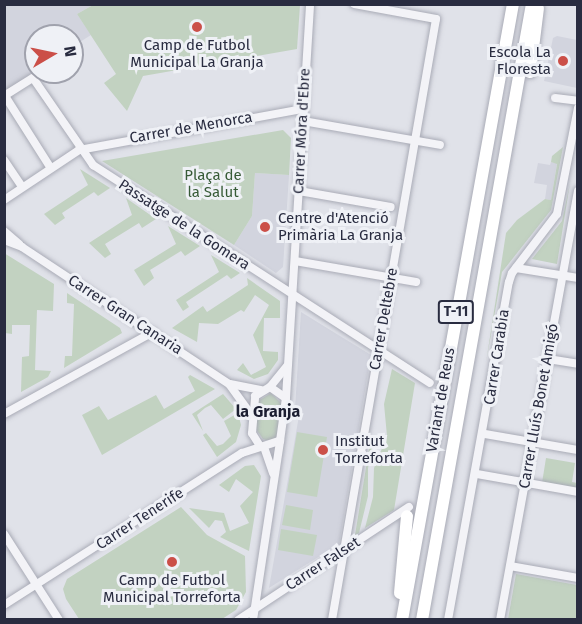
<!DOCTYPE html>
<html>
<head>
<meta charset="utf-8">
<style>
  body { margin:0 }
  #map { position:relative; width:582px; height:624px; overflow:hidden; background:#e0e2e9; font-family:"Fira Sans",sans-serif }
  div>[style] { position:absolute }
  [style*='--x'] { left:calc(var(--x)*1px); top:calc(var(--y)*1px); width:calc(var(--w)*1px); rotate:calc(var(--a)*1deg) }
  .built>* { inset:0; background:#d2d4de }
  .green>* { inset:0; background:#c2d2c1 }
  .roads { filter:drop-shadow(0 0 2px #a9abb6) drop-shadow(0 0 2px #a9abb6) }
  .minor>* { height:8px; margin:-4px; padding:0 4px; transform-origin:4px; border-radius:4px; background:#f3f3f7 }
  .trunk>* { height:12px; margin:-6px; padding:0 6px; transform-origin:6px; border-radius:6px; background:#fff }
  .dots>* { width:16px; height:16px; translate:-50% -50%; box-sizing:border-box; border:3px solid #eff1f6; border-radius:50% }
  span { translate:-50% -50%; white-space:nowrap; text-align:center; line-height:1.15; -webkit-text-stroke:6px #eff1f6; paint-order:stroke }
  .shield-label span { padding:2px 4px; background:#eff1f6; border:2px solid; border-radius:4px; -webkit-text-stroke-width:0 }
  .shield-label { font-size:14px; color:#292c40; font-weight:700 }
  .poi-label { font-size:15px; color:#292c40 }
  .right { translate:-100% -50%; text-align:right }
  .left { translate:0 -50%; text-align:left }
  .street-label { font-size:15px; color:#292c40 }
  .park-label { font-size:15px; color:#375b37 }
  .neighbourhood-label { font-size:16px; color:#1b1e31; font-weight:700 }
  .frame { position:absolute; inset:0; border:6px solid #292c40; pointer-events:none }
  .north { position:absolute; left:24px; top:24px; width:60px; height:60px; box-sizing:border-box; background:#eff1f6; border:2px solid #a0a2ad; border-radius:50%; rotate:81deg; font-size:16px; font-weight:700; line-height:24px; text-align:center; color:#292c40 }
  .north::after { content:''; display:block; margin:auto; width:21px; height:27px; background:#cb4f48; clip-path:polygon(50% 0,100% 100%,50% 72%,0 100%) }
</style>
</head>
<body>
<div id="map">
  <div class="built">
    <div style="clip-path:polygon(5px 5px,93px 5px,77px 14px,91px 35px,72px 47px,72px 36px,36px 36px,36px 71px,5px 91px)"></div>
    <div style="clip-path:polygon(557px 36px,577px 40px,577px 88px,544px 81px,553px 38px)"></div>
    <div style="clip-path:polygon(551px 162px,557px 163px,551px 200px,545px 199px,547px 185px,534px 183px,538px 163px,550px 165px)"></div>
    <div style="clip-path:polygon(255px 173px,289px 175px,283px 267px,276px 273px,234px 245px,252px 216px)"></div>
    <div style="clip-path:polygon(301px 312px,371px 355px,339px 544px,269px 588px,300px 410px,295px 409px)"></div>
  </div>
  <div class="green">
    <div style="clip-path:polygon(93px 5px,300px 5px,297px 49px,143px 76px,127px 111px,104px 83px,116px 74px,77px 14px)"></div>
    <div style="clip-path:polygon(283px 130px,291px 138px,289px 175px,255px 173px,252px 216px,234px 245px,102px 161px)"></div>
    <div style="clip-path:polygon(563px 147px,551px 210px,502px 272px,486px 363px,506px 233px,517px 220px,545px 199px,551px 200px,557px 164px,551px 162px,552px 156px)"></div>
    <div style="clip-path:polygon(80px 169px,110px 188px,98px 196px,94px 192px,62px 213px,65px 218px,55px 225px,44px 214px,88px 185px)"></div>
    <div style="clip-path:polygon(570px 183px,557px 264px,532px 259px,562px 221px)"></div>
    <div style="clip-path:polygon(126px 198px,156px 219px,142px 228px,139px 223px,105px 244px,111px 254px,105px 258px,89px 243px,132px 215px)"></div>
    <div style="clip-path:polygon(168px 226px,200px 246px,185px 256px,181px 251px,150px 270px,154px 278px,144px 286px,134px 270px,176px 244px)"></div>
    <div style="clip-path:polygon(4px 253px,54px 284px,53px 311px,37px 310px,35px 370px,51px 371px,48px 377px,21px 392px,22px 357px,29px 356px,30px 325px,12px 325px,12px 334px,5px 333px)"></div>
    <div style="clip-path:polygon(211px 255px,240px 273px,231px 279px,227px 275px,186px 302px,189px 307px,183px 311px,176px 300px,219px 272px)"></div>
    <div style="clip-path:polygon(247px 278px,280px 301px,280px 318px,264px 318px,263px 351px,278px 352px,278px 360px,268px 374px,254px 379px,237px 370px,243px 363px,251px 375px,266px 367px,253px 335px,269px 305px,255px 295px,244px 312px,241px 310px,218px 324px,199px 323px,197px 342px,172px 328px,203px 306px,207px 312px,248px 285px)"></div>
    <div style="clip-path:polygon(67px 293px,120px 328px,122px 333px,64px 368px,65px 356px,72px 356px,74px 304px,67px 303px)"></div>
    <div style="clip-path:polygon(392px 369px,415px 383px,394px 510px,365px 528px,373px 497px,374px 468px,387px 436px,384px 404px)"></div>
    <div style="clip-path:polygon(190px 375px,215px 389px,102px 455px,82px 415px,99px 406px,108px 420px,156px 395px,164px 409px,195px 391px,188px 377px)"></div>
    <div style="clip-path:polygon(271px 393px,282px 404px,279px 436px,269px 441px,263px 439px,255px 428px,258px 401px)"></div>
    <div style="clip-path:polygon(223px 394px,236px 409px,223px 419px,211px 405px,205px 408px,197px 415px,203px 431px,192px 414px)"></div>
    <div style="clip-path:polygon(238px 413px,241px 425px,236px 442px,217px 457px,203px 435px,206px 433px,217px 446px,223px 444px,231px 436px,224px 421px)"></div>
    <div style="clip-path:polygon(297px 432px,327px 437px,317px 497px,287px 492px)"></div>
    <div style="clip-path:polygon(371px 437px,375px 438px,368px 468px,368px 496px,359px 533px,355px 535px)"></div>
    <div style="clip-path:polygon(546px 458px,575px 463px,572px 482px,577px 483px,577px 489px,542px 483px)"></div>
    <div style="clip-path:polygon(254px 465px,261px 476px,249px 551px,220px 537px,226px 532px,222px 521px,215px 520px,209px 528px,189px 508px,224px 513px,230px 531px,249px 523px,240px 506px,253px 492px,236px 479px,229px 492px,219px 485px,245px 466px)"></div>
    <div style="clip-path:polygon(286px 505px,313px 510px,310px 530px,282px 525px)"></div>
    <div style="clip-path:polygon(181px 507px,207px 535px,245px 556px,246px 592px,236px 610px,222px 619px,79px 619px,66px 599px,63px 589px,67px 579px)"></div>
    <div style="clip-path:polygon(281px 529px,317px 535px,313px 556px,278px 550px)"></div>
    <div style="clip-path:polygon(516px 574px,577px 585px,577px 619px,508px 619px)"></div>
  </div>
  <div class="roads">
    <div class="minor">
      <div style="--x:4;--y:96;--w:34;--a:-32"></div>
      <div style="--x:33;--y:78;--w:106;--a:55.4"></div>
      <div style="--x:93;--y:165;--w:401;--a:32.9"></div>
      <div style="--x:5;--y:96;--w:84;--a:57.6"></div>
      <div style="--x:555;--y:98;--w:23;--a:7"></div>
      <div style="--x:303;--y:121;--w:139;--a:9.9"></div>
      <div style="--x:4;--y:160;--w:32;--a:56"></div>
      <div style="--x:299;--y:191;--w:93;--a:9.9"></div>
      <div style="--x:4;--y:200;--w:90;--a:-33.7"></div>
      <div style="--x:79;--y:150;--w:228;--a:-10.4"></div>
      <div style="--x:4;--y:231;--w:20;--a:41"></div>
      <div style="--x:4;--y:240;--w:19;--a:21"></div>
      <div style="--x:22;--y:247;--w:248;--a:33.5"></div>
      <div style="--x:229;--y:384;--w:39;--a:54"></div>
      <div style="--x:295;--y:261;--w:123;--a:9.8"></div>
      <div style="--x:516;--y:268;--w:63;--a:9.2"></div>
      <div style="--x:548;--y:359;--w:30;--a:9"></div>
      <div style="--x:230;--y:384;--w:31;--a:11"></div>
      <div style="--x:270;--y:387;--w:28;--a:-51"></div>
      <div style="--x:4;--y:414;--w:170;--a:-28.8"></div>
      <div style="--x:485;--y:434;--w:94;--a:9.8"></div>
      <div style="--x:260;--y:446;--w:15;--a:-122"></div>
      <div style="--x:252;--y:433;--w:37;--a:-85"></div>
      <div style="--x:255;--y:396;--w:17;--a:-31"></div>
      <div style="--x:270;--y:387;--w:19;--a:35"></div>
      <div style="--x:264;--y:447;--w:28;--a:71"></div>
      <div style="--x:477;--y:474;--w:103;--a:10.1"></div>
      <div style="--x:4;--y:534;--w:102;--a:57.4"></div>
      <div style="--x:510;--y:566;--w:69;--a:10"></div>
      <div style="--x:4;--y:605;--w:282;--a:-32.6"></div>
      <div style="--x:242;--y:453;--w:40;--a:-18"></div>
      <div style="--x:280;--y:441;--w:43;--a:-82.1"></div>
      <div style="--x:286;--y:398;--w:395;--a:-86.5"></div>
      <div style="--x:238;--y:620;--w:205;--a:-33.5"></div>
      <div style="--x:253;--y:620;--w:181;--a:-81.4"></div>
      <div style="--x:332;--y:620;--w:610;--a:-80.18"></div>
      <div style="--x:436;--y:19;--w:83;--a:-169.6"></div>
      <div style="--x:448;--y:620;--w:343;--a:-79.8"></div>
      <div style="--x:509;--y:282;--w:9;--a:-72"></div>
      <div style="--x:512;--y:273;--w:74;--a:-52.7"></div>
      <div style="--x:557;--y:214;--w:108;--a:-78.8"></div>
      <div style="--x:500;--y:620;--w:436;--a:-79.7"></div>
    </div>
    <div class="trunk">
      <div style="--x:530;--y:72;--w:64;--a:-82.9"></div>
      <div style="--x:400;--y:593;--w:77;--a:-84.8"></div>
      <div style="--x:402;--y:620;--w:626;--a:-79.79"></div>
      <div style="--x:422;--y:620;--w:626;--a:-79.88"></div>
    </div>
  </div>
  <div class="dots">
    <div style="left:197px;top:27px;background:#cb4f48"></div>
    <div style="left:563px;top:61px;background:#cb4f48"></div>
    <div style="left:265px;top:227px;background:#cb4f48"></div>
    <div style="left:323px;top:450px;background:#cb4f48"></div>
    <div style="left:172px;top:562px;background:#cb4f48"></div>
  </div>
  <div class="shield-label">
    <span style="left:456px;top:312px">T-11</span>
  </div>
  <div class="poi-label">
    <span style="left:197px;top:54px">Camp de Futbol<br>Municipal La Granja</span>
    <span class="right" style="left:551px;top:61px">Escola La<br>Floresta</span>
    <span class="left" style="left:278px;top:227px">Centre d'Atenció<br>Primària La Granja</span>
    <span class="left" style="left:335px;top:450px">Institut<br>Torreforta</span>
    <span style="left:172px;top:589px">Camp de Futbol<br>Municipal Torreforta</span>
  </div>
  <div class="street-label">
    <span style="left:191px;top:128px;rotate:-10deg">Carrer de Menorca</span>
    <span style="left:302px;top:131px;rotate:-87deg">Carrer Móra d'Ebre</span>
    <span style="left:184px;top:225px;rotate:33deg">Passatge de la Gomera</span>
    <span style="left:125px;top:315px;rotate:33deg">Carrer Gran Canaria</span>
    <span style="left:384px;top:319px;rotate:-80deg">Carrer Deltebre</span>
    <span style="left:497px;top:357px;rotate:-81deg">Carrer Carabia</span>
    <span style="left:441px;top:400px;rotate:-80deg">Variant de Reus</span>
    <span style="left:539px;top:406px;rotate:-80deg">Carrer Lluís Bonet Amigó</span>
    <span style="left:140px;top:519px;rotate:-33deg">Carrer Tenerife</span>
    <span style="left:323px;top:564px;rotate:-33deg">Carrer Falset</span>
  </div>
  <div class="park-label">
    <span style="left:213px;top:184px">Plaça de<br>la Salut</span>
  </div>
  <div class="neighbourhood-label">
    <span style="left:268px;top:412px">la Granja</span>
  </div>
  <div class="frame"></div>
  <div class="north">N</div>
</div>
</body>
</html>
